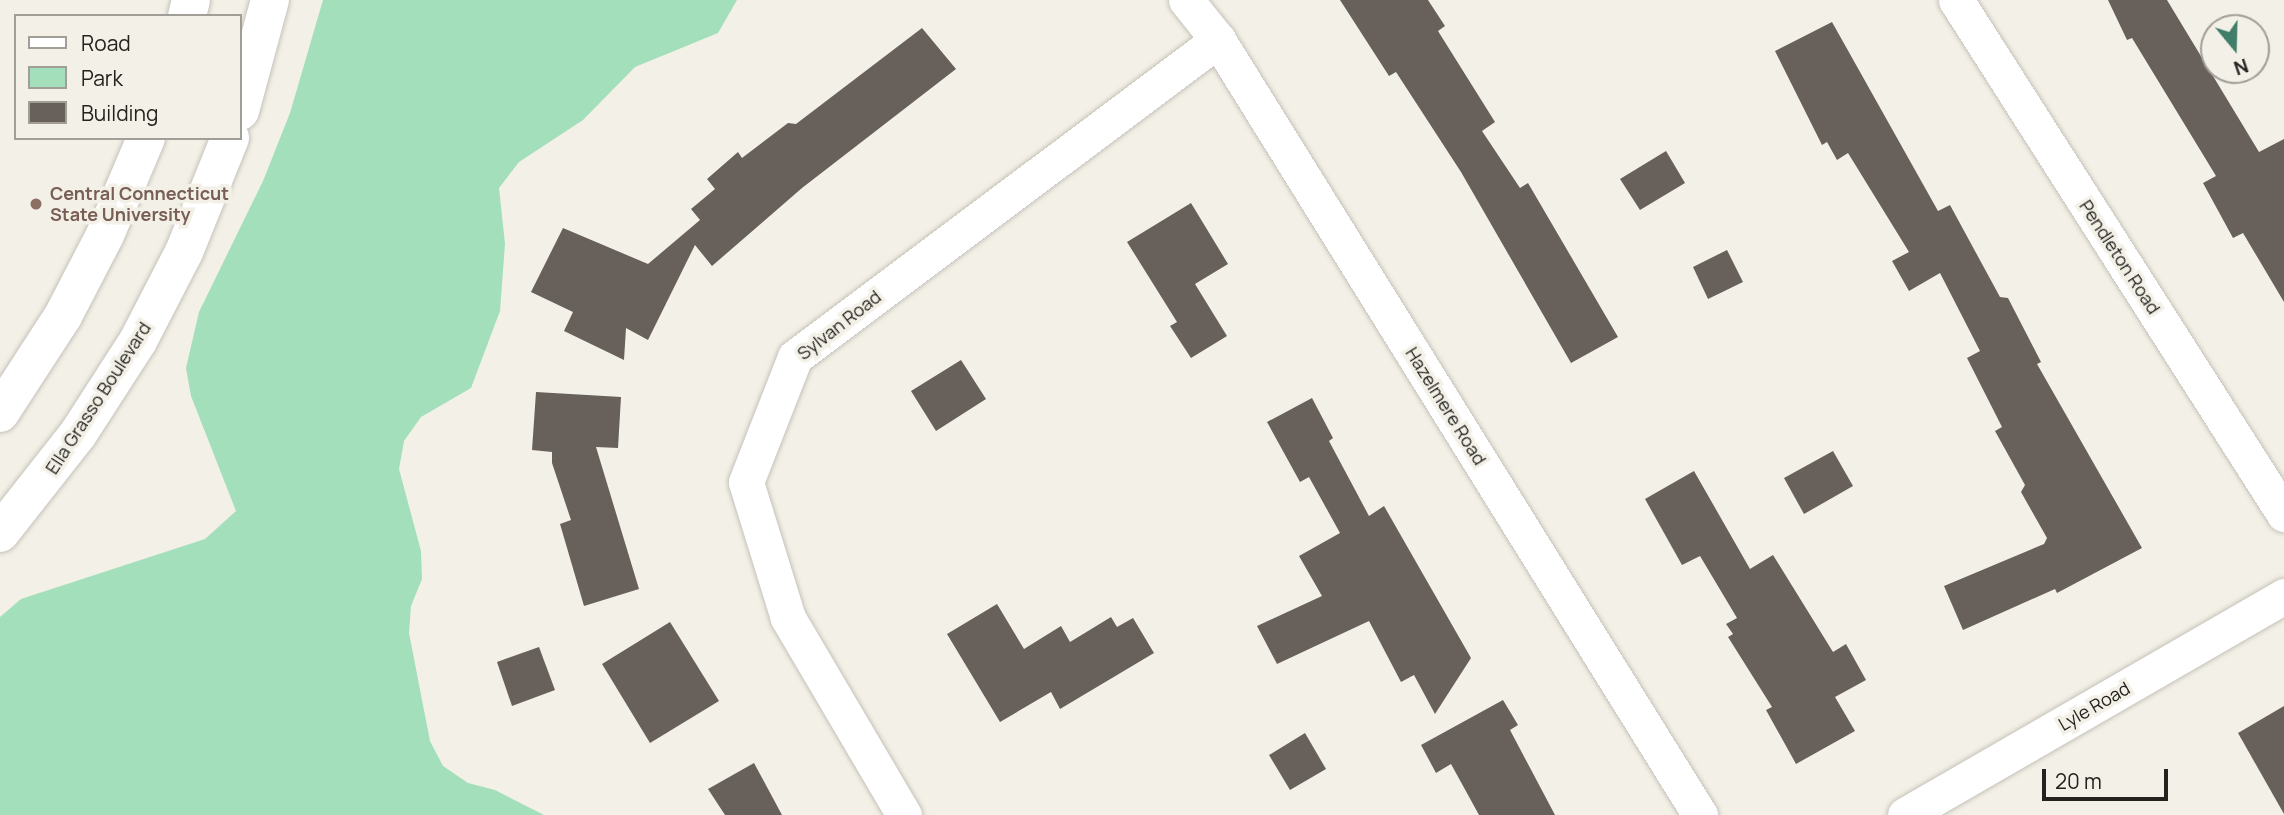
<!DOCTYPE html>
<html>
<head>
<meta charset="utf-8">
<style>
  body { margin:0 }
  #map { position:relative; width:2284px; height:815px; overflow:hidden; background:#f3f0e7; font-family:Manrope,sans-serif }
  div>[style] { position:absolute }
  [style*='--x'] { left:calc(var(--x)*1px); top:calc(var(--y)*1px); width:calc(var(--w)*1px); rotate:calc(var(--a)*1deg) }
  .green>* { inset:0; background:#a3dfba }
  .building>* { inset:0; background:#68615b }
  .roads { filter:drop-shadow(0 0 2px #c5c2b9) drop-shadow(0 0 2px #c5c2b9) }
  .street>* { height:35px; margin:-17.5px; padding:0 17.5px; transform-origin:17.5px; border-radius:17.5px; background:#fff }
  .secondary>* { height:38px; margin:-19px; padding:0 19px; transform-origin:19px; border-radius:19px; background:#fff }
  .dots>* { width:19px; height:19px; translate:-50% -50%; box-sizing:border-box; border:4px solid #f3f0e7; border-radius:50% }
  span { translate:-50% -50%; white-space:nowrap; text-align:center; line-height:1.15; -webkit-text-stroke:7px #f3f0e7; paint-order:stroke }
  .education-label { font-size:18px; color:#785e54; font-weight:700 }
  .left { translate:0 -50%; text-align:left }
  .street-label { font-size:18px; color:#23221e }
  .legend { position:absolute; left:14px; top:14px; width:228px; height:126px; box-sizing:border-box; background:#f3f0e7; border:2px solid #a09e97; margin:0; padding:9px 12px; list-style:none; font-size:21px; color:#23221e }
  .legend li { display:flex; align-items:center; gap:14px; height:35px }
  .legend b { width:35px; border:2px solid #a09e97 }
  .north { position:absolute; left:2200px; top:14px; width:70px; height:70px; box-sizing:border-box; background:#f3f0e7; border:2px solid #a09e97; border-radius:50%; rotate:161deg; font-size:19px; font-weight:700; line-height:28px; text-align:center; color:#23221e }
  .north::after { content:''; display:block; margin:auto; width:24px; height:32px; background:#407e6a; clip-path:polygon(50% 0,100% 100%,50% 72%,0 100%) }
  .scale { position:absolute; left:2042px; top:769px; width:126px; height:32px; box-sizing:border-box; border:4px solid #23221e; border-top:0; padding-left:9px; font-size:21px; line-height:24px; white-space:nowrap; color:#23221e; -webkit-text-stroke:5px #f3f0e7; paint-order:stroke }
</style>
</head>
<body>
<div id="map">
  <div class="green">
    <div style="clip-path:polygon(323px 0,737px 0,718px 33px,635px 67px,583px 120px,519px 162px,499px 188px,505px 244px,500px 311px,471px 388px,421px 417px,404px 441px,399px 469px,421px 551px,422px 579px,411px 606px,409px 633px,430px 741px,443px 766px,468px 783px,495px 790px,544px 815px,0 815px,0 617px,21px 599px,205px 539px,236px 511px,191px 396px,186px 368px,199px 312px,263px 181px,290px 113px)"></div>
  </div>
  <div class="building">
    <div style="clip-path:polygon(1340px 0,1428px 0,1445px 26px,1438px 31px,1495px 122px,1482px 131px,1520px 188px,1528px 183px,1618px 337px,1571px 363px,1461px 172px,1396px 72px,1389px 76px)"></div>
    <div style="clip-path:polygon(2108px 0,2167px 0,2259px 152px,2284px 139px,2284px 302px,2243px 233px,2233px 238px,2203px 183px,2216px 176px,2132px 38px,2127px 40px)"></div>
    <div style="clip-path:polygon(1832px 22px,1938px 211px,1950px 205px,2000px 297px,2008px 298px,2041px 362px,2037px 364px,2142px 548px,2057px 593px,2055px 589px,1963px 630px,1944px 586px,2044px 544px,2047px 538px,2021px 492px,2025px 485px,1995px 431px,2002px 427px,1967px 358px,1980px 351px,1940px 273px,1909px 291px,1892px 261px,1909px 252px,1848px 153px,1837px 160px,1827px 142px,1822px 145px,1775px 51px)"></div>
    <div style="clip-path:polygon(922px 28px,956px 69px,802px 188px,712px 266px,695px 245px,648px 340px,626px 328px,624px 360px,564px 331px,573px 312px,531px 292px,563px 228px,648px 264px,700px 220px,691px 209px,715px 189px,707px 179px,738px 152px,742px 158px,788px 123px,796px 124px)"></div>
    <div style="clip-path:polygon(1666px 151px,1685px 183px,1640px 210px,1620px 179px)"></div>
    <div style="clip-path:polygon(1191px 203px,1228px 264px,1195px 284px,1227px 336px,1191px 358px,1170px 326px,1177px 322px,1127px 242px)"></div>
    <div style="clip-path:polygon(1727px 250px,1743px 282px,1708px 299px,1693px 267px)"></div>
    <div style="clip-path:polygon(961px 360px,986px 399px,936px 431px,911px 391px)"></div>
    <div style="clip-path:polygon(536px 392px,621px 397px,618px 448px,596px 447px,639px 589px,584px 606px,560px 524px,571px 520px,552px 463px,552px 452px,532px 450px)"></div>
    <div style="clip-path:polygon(1312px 398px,1333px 438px,1329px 441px,1369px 516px,1384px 506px,1471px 658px,1435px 714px,1414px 675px,1401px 682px,1369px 621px,1277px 664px,1257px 626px,1322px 596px,1299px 556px,1340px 533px,1309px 477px,1300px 482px,1267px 422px)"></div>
    <div style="clip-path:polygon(1833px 451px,1853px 486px,1804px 514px,1784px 478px)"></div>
    <div style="clip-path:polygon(1694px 471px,1750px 569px,1773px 555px,1833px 652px,1846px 644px,1866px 680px,1835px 697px,1855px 731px,1796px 764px,1766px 710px,1772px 707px,1728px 637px,1733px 634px,1726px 624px,1737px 618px,1700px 556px,1682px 565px,1645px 499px)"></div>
    <div style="clip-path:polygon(997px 604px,1024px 649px,1061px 626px,1070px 642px,1111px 617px,1117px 627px,1133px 618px,1154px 653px,1060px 709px,1051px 692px,1000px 722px,947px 634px)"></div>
    <div style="clip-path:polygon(670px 622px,719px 701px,650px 743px,602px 664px)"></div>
    <div style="clip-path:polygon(539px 647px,555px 690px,512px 706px,497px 662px)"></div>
    <div style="clip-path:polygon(1503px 700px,1518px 725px,1510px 730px,1555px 815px,1479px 815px,1451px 764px,1436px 773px,1421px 745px)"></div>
    <div style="clip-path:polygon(2284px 706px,2284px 814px,2238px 733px)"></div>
    <div style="clip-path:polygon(1305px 733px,1326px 769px,1290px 790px,1269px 755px)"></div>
    <div style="clip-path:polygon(754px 763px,782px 815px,725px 815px,708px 789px)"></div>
  </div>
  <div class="roads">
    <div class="street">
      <div style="--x:1186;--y:0;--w:51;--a:51.3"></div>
      <div style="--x:1218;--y:40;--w:913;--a:58.12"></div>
      <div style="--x:1956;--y:0;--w:610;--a:57.46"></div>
      <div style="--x:904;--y:815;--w:229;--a:-120.5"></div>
      <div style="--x:788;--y:618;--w:142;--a:-107.2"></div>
      <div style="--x:746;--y:482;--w:134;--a:-68.6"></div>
      <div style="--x:795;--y:357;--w:529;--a:-36.85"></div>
      <div style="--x:1905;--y:815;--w:438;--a:-30"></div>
    </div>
    <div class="secondary">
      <div style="--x:187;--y:16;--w:16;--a:-76"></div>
      <div style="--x:240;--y:111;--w:115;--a:-74.9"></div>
      <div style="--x:0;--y:413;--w:116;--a:-57"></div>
      <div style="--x:63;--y:316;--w:91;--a:-62.6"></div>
      <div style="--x:105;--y:235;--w:105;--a:-67.1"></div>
      <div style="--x:0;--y:533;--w:126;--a:-51.8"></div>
      <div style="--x:78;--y:434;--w:111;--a:-57.2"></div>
      <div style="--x:138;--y:341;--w:100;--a:-62.7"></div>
      <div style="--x:184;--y:252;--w:123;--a:-68"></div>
    </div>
  </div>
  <div class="dots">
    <div style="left:36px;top:204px;background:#8d6e63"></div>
  </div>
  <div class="education-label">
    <span class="left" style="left:50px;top:204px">Central Connecticut<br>State University</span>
  </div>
  <div class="street-label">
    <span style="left:2120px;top:257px;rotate:57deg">Pendleton Road</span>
    <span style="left:839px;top:325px;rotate:-38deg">Sylvan Road</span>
    <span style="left:98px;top:398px;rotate:-57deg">Ella Grasso Boulevard</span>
    <span style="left:1446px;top:406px;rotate:58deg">Hazelmere Road</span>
    <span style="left:2094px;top:706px;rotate:-30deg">Lyle Road</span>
  </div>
  <ul class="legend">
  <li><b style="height:9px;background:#fff"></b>Road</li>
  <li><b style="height:19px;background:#a3dfba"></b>Park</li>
  <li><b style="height:19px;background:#68615b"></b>Building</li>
  </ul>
  <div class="north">N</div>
  <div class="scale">20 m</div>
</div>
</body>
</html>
